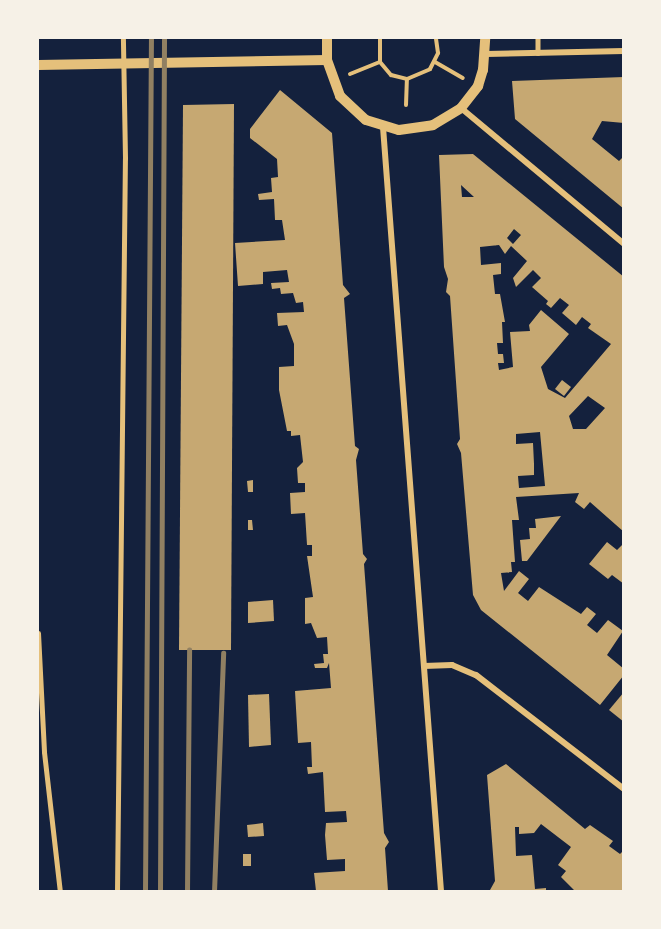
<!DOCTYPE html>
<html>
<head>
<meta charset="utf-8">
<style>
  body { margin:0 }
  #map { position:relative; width:661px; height:929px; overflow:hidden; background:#14213d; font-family:"Noto Sans",sans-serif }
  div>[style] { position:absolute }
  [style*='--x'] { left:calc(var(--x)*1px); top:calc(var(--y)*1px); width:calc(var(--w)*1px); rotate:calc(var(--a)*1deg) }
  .building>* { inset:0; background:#c6a872 }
  .path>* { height:4px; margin:-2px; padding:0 2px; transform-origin:2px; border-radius:2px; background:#e5c07b }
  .service>* { height:4.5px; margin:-2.25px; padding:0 2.25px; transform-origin:2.25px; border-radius:2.25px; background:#e5c07b }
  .pedestrian>* { height:5px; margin:-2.5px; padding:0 2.5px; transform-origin:2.5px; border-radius:2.5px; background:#e5c07b }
  .minor>* { height:6px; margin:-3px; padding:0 3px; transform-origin:3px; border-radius:3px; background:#e5c07b }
  .tertiary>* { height:10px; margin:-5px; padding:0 5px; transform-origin:5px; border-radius:5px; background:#e5c07b }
  .rail>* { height:4.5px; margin:-2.25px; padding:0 2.25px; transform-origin:2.25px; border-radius:2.25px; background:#918062 }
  span { translate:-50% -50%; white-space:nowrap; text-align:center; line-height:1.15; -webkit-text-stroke:6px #f6f1e7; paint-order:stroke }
  .frame { position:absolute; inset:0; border:39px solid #f6f1e7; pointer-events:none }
</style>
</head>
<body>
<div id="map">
  <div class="building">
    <div style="clip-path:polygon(624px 77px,624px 123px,602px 121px,592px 139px,619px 161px,624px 156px,624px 209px,515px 119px,512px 81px)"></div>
    <div style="clip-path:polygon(280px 90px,332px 133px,343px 285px,350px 294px,344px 298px,355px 446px,359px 449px,356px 460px,363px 554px,367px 559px,364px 564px,384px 833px,389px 842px,385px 848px,388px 891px,316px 891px,314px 873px,345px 871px,345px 859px,327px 860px,325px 835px,326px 823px,347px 822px,346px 811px,325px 812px,323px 772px,308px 774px,307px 767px,312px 767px,311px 742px,298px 743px,295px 691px,331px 688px,329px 663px,327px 668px,315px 668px,314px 664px,324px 663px,323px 654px,328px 654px,327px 637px,317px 638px,311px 623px,305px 624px,305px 598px,313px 597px,307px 556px,312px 556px,312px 545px,307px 545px,305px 513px,291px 514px,290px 493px,305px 492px,305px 483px,298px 483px,297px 468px,303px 462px,300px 435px,291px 436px,291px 431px,287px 431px,279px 390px,279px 367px,294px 366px,294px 344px,287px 325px,278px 326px,277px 313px,304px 312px,303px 302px,296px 303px,293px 293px,281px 294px,280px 288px,272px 289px,271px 283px,289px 282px,287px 270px,263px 272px,263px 284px,238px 286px,235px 243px,285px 240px,282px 220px,275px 220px,274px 199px,259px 200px,258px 194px,272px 192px,271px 178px,278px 177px,277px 159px,250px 138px,250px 129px)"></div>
    <div style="clip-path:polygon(234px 104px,231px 650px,179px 650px,183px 105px)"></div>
    <div style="clip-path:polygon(evenodd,473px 154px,624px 277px,624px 532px,590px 502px,584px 509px,575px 502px,579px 493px,516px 497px,519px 520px,512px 520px,515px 562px,511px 562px,512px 572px,501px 573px,504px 591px,519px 571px,529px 579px,518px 593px,528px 601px,539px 587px,581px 614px,587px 607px,596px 614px,587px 625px,597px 633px,608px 620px,623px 631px,607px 655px,624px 669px,624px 675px,600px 705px,481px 610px,473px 595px,461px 453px,457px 444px,460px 439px,450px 296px,446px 292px,448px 279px,444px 267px,439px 155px,473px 154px,461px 185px,474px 197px,462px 197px,461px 185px,473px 154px,514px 229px,521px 235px,513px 244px,507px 238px,514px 229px,473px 154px,499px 245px,505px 254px,511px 246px,527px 261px,513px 278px,516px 287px,533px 270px,541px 278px,532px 287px,548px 301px,546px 304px,551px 308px,560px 298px,569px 305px,562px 313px,576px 325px,582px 317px,591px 324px,588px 328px,611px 344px,565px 398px,548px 389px,541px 367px,569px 334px,541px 310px,529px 325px,530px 331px,510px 332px,513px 367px,499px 370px,498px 363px,504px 363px,503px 354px,498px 354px,497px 343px,503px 343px,502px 322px,505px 322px,500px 294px,495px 294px,493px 275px,501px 274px,501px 263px,481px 265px,480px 247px,499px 245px,473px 154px,588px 396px,605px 408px,586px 429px,573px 429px,569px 416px,588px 396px,473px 154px,540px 432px,545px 486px,519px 488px,518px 476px,534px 475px,534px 464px,533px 443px,516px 444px,516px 434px,540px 432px)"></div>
    <div style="clip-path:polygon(562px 380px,571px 387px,564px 396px,555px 389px)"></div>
    <div style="clip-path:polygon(253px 480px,253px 492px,248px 492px,247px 481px)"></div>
    <div style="clip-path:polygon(561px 516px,527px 561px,522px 561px,520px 540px,530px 539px,529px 528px,536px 528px,535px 519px)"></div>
    <div style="clip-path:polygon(248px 520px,252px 520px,253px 530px,248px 530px)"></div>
    <div style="clip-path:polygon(607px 542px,617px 550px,624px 543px,624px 584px,612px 575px,608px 579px,589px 564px)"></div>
    <div style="clip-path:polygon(273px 600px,274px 621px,248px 623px,248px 602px)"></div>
    <div style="clip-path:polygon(624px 692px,624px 722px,609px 710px)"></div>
    <div style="clip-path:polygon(269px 694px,271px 745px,249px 747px,248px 695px)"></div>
    <div style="clip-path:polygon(506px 764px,585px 829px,590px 825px,613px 841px,609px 846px,620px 854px,624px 850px,624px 891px,575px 891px,561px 877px,566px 871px,558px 865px,571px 847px,541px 824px,534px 833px,519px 834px,519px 827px,515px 827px,516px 856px,532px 855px,535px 889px,546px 888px,546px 891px,490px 890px,495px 881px,487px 775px)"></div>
    <div style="clip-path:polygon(263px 823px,264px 836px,248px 837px,247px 825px)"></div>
    <div style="clip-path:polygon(243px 854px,251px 854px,251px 866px,243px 866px)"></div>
  </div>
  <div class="path">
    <div style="--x:380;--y:38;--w:24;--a:90"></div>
    <div style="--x:380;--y:62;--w:17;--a:50"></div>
    <div style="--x:391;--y:75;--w:16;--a:14"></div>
    <div style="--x:407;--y:79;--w:25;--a:-23"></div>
    <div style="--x:430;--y:69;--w:18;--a:-63"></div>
    <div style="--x:438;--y:53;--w:15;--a:-98"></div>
    <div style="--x:435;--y:62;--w:32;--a:30"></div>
    <div style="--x:350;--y:74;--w:32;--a:-22"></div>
    <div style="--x:406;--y:105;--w:26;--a:-88"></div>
  </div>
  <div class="service">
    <div style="--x:538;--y:38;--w:15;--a:90"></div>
  </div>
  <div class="pedestrian">
    <div style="--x:38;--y:633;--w:119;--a:87.1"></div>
    <div style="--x:44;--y:752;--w:141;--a:83.5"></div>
    <div style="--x:117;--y:892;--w:734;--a:-89.38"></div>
    <div style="--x:125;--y:158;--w:120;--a:-91"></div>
  </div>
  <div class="minor">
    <div style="--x:486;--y:54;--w:138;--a:-1.2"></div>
    <div style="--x:461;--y:108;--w:212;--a:39.8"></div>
    <div style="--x:383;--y:127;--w:767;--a:85.66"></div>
    <div style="--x:424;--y:666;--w:28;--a:-2"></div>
    <div style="--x:452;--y:665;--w:26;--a:23"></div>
    <div style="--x:476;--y:675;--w:187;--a:37.6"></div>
  </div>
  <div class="tertiary">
    <div style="--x:327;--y:38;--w:22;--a:90"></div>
    <div style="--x:327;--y:60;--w:38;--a:70"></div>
    <div style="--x:340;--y:96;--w:35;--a:43"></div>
    <div style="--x:366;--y:120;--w:34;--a:17"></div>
    <div style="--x:399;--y:130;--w:34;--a:-8"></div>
    <div style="--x:433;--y:125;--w:33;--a:-31"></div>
    <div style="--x:461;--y:108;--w:28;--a:-52"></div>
    <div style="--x:478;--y:86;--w:17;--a:-73"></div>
    <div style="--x:483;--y:70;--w:32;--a:-86"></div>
    <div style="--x:38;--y:65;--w:289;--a:-1"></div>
  </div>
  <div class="rail">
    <div style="--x:145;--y:892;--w:854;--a:-89.6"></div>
    <div style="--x:160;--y:892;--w:854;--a:-89.73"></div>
    <div style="--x:187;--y:892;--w:242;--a:-89.5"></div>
    <div style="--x:214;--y:892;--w:239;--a:-87.8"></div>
  </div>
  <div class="frame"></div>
</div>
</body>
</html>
